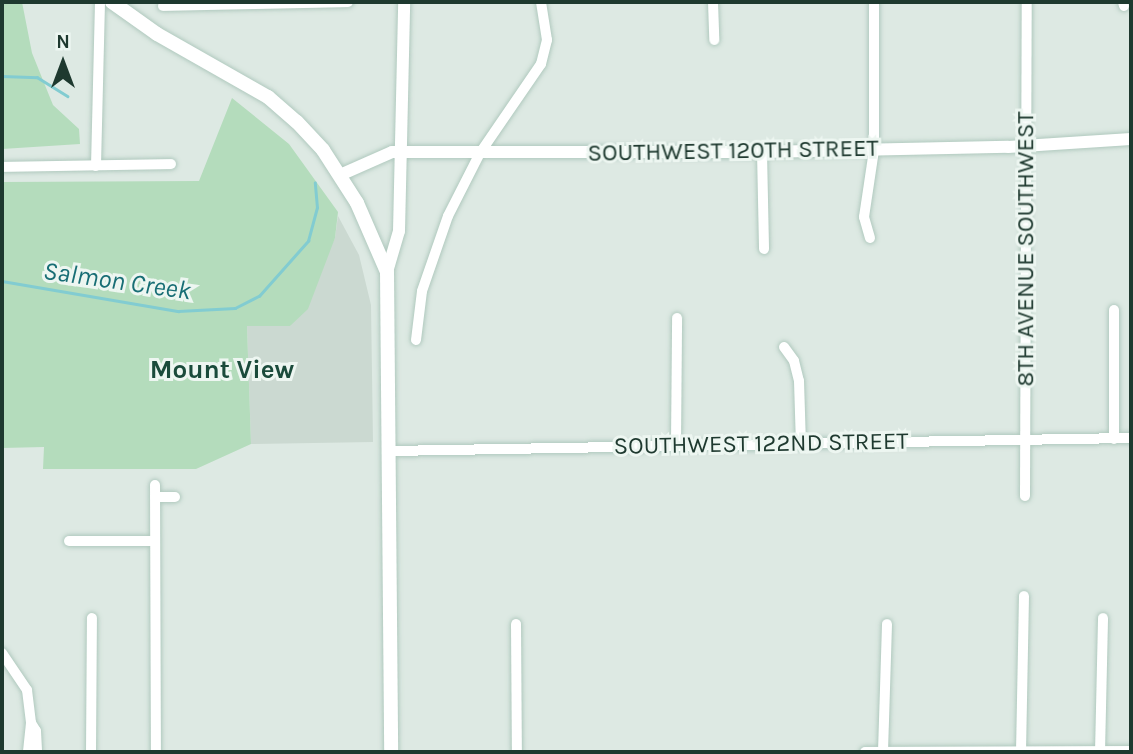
<!DOCTYPE html>
<html>
<head>
<meta charset="utf-8">
<style>
  body { margin:0 }
  #map { position:relative; width:1133px; height:754px; overflow:hidden; background:#dde9e3; font-family:Karla,sans-serif }
  div>[style] { position:absolute }
  [style*='--x'] { left:calc(var(--x)*1px); top:calc(var(--y)*1px); width:calc(var(--w)*1px); rotate:calc(var(--a)*1deg) }
  .built>* { inset:0; background:#cbd9d1 }
  .green>* { inset:0; background:#b4dcbc }
  .stream>* { height:2.5px; margin:-1.25px; padding:0 1.25px; transform-origin:1.25px; border-radius:1.25px; background:#82ccd1 }
  .roads { filter:drop-shadow(0 0 2px #b0c9be) drop-shadow(0 0 2px #b0c9be) }
  .minor>* { height:10px; margin:-5px; padding:0 5px; transform-origin:5px; border-radius:5px; background:#fff }
  .tertiary>* { height:12px; margin:-6px; padding:0 6px; transform-origin:6px; border-radius:6px; background:#fff }
  .secondary>* { height:14px; margin:-7px; padding:0 7px; transform-origin:7px; border-radius:7px; background:#fff }
  span { translate:-50% -50%; white-space:nowrap; text-align:center; line-height:1.15; -webkit-text-stroke:6px #edf6f1; paint-order:stroke }
  .street-label { font-size:24px; color:#1e392f }
  .water-label { font-size:26px; color:#186e75; font-style:italic }
  .neighbourhood-label { font-size:26px; color:#1a4b3b; font-weight:700 }
  .frame { position:absolute; inset:0; border:4px solid #1e392f; pointer-events:none }
  .north { position:absolute; left:28px; top:28px; width:70px; height:70px; -webkit-text-stroke:5px #edf6f1; paint-order:stroke; rotate:0deg; font-size:19px; font-weight:700; line-height:28px; text-align:center; color:#1e392f }
  .north::after { content:''; display:block; margin:auto; width:24px; height:32px; background:#1e392f; clip-path:polygon(50% 0,100% 100%,50% 72%,0 100%) }
</style>
</head>
<body>
<div id="map">
  <div class="built">
    <div style="clip-path:polygon(338px 216px,359px 255px,371px 305px,373px 442px,251px 444px,247px 325px,290px 326px,335px 238px)"></div>
  </div>
  <div class="green">
    <div style="clip-path:polygon(2px 2px,22px 2px,32px 53px,53px 105px,79px 129px,80px 144px,2px 149px)"></div>
    <div style="clip-path:polygon(232px 98px,289px 144px,338px 212px,335px 238px,308px 309px,290px 326px,247px 326px,251px 444px,196px 469px,43px 469px,44px 447px,2px 448px,2px 182px,199px 181px)"></div>
  </div>
  <div class="stream">
    <div style="--x:2;--y:76;--w:35;--a:2"></div>
    <div style="--x:37;--y:77;--w:36;--a:32"></div>
    <div style="--x:2;--y:281;--w:179;--a:9.7"></div>
    <div style="--x:178;--y:311;--w:57;--a:-3"></div>
    <div style="--x:235;--y:308;--w:27;--a:-27"></div>
    <div style="--x:259;--y:296;--w:74;--a:-48.3"></div>
    <div style="--x:308;--y:241;--w:34;--a:-75"></div>
    <div style="--x:317;--y:208;--w:25;--a:-95"></div>
  </div>
  <div class="roads">
    <div class="minor">
      <div style="--x:713;--y:2;--w:38;--a:88"></div>
      <div style="--x:1123;--y:2;--w:4;--a:76"></div>
      <div style="--x:163;--y:6;--w:185;--a:-1.2"></div>
      <div style="--x:762;--y:152;--w:97;--a:88.8"></div>
      <div style="--x:96;--y:166;--w:164;--a:-88.6"></div>
      <div style="--x:2;--y:167;--w:169;--a:-1"></div>
      <div style="--x:870;--y:238;--w:22;--a:-106"></div>
      <div style="--x:864;--y:217;--w:68;--a:-81.5"></div>
      <div style="--x:874;--y:150;--w:148;--a:-90"></div>
      <div style="--x:1114;--y:310;--w:129;--a:90"></div>
      <div style="--x:416;--y:340;--w:49;--a:-83"></div>
      <div style="--x:422;--y:291;--w:79;--a:-70.9"></div>
      <div style="--x:448;--y:216;--w:71;--a:-63.1"></div>
      <div style="--x:480;--y:153;--w:108;--a:-55.6"></div>
      <div style="--x:541;--y:64;--w:25;--a:-76"></div>
      <div style="--x:547;--y:40;--w:38;--a:-99"></div>
      <div style="--x:784;--y:347;--w:17;--a:54"></div>
      <div style="--x:794;--y:361;--w:21;--a:76"></div>
      <div style="--x:799;--y:381;--w:62;--a:88.2"></div>
      <div style="--x:676;--y:444;--w:126;--a:-89.5"></div>
      <div style="--x:390;--y:451;--w:741;--a:-1.01"></div>
      <div style="--x:155;--y:485;--w:267;--a:89.8"></div>
      <div style="--x:1025;--y:496;--w:494;--a:-89.8"></div>
      <div style="--x:155;--y:497;--w:20;--a:0"></div>
      <div style="--x:69;--y:541;--w:86;--a:0"></div>
      <div style="--x:516;--y:624;--w:128;--a:89.6"></div>
      <div style="--x:2;--y:653;--w:45;--a:56"></div>
      <div style="--x:27;--y:690;--w:33;--a:83"></div>
      <div style="--x:31;--y:723;--w:29;--a:96"></div>
      <div style="--x:31;--y:723;--w:9;--a:58"></div>
      <div style="--x:36;--y:731;--w:21;--a:87"></div>
      <div style="--x:91;--y:752;--w:134;--a:-89.6"></div>
      <div style="--x:865;--y:752;--w:266;--a:-0.2"></div>
      <div style="--x:883;--y:752;--w:128;--a:-88.2"></div>
      <div style="--x:1021;--y:752;--w:156;--a:-88.9"></div>
      <div style="--x:1100;--y:752;--w:134;--a:-88.7"></div>
    </div>
    <div class="tertiary">
      <div style="--x:340;--y:175;--w:57;--a:-23.9"></div>
      <div style="--x:392;--y:152;--w:370;--a:0"></div>
      <div style="--x:762;--y:152;--w:246;--a:-1.2"></div>
      <div style="--x:1008;--y:147;--w:123;--a:-3.7"></div>
      <div style="--x:387;--y:272;--w:43;--a:-73.7"></div>
      <div style="--x:399;--y:231;--w:229;--a:-88.7"></div>
    </div>
    <div class="secondary">
      <div style="--x:112;--y:2;--w:55;--a:35.4"></div>
      <div style="--x:157;--y:34;--w:128;--a:29.6"></div>
      <div style="--x:268;--y:97;--w:38;--a:41"></div>
      <div style="--x:297;--y:122;--w:38;--a:47"></div>
      <div style="--x:323;--y:150;--w:63;--a:57.3"></div>
      <div style="--x:357;--y:203;--w:75;--a:66.5"></div>
      <div style="--x:387;--y:272;--w:480;--a:89.5"></div>
    </div>
  </div>
  <div class="street-label">
    <span style="left:733px;top:151px;rotate:-1deg">SOUTHWEST 120TH STREET</span>
    <span style="left:1026px;top:249px;rotate:-90deg">8TH AVENUE SOUTHWEST</span>
    <span style="left:761px;top:444px;rotate:-1deg">SOUTHWEST 122ND STREET</span>
  </div>
  <div class="water-label">
    <span style="left:117px;top:281px;rotate:8deg">Salmon Creek</span>
  </div>
  <div class="neighbourhood-label">
    <span style="left:222px;top:370px">Mount View</span>
  </div>
  <div class="frame"></div>
  <div class="north">N</div>
</div>
</body>
</html>
